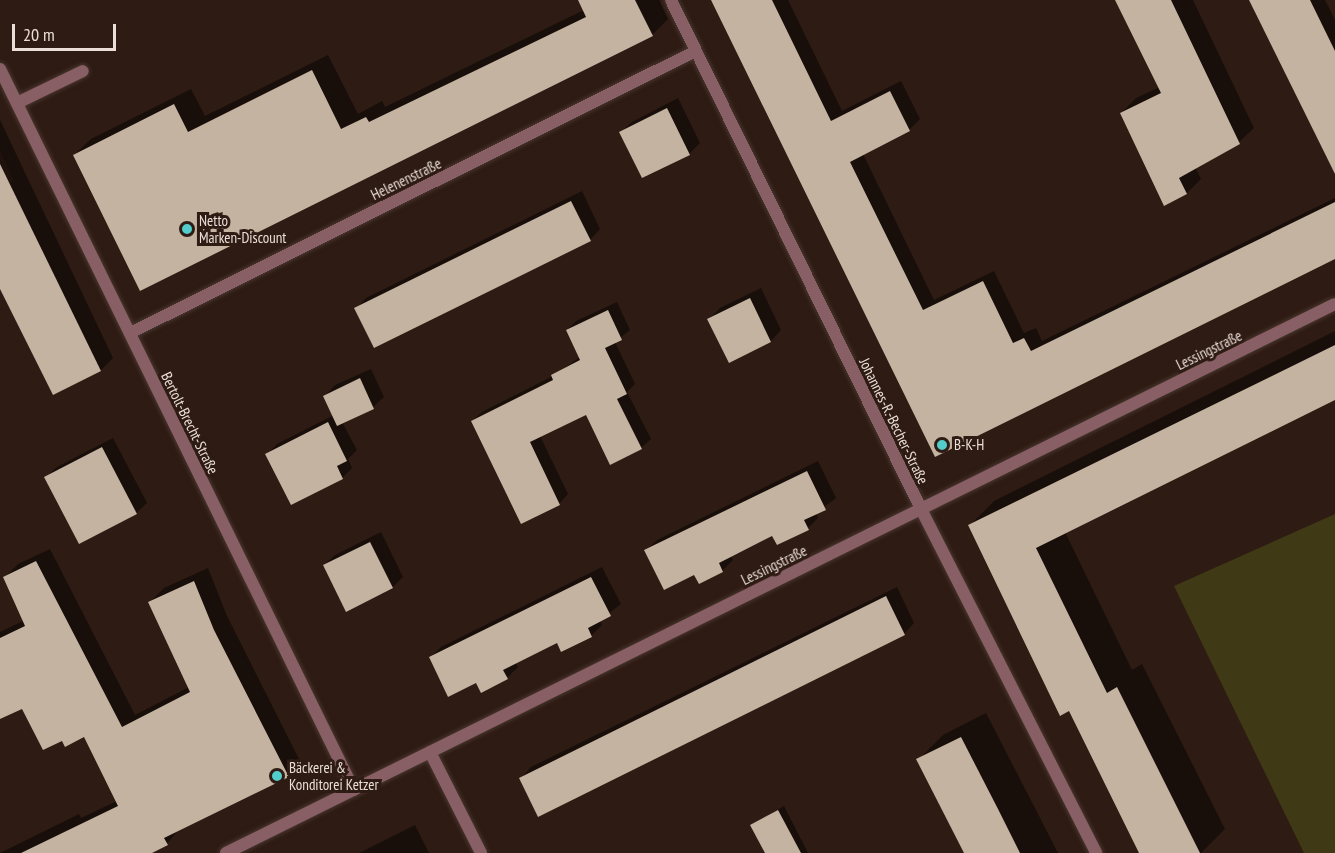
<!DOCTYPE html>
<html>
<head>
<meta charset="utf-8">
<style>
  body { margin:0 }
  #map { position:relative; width:1335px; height:853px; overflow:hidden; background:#2e1b13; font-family:"PT Sans Narrow",sans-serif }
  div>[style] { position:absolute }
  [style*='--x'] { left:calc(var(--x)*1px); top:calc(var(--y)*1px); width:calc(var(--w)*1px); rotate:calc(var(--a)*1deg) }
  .built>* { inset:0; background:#3b2117 }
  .green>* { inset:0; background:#3f3a15 }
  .shadow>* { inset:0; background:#0007 }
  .building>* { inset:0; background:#c4b3a0 }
  .roads { filter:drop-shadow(0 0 2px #48362f) drop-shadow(0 0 2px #48362f) }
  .lane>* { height:12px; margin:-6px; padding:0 6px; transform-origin:6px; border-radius:6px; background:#885f64 }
  .street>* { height:12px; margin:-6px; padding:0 6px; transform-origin:6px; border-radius:6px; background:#885f64 }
  .dots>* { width:16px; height:16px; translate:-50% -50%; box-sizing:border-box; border:3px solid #2e1b13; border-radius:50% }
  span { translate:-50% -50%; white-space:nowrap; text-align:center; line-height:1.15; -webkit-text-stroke:6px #2e1b13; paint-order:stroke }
  .street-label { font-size:15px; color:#ebded8 }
  .poi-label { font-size:15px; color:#ebded8 }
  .left { translate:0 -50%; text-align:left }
  .scale { position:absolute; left:12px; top:24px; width:104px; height:27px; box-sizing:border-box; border:3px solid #ebded8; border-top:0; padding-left:8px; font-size:18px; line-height:21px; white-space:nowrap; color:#ebded8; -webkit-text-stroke:4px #2e1b13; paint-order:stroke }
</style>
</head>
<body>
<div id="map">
  <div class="built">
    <div style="clip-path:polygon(0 150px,14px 181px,0 186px)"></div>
  </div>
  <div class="green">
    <div style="clip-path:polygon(1335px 514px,1335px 853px,1304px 853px,1174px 586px)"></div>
  </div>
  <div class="shadow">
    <div style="clip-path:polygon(579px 0,659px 0,668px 19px,652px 35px,141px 289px,74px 155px,91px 139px,191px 89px,205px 116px,328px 55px,358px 114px,382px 101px,385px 107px,584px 10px)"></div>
    <div style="clip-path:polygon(713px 0,788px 0,842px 111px,901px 81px,920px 119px,909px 130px,863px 154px,934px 300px,994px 271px,1024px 333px,1036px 328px,1042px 341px,1335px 198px,1335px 257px,935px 455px)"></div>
    <div style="clip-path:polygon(1116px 0,1193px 0,1254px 128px,1239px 142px,1195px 167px,1201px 179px,1187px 193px,1121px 113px,1136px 98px,1160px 87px)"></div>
    <div style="clip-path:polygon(1250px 0,1325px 0,1335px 20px,1335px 171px)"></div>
    <div style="clip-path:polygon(678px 98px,700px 143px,689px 154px,621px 132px,632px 122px)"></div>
    <div style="clip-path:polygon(0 120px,113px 358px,101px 370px,54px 393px,0 285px)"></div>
    <div style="clip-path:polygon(582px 191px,600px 229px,590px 240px,356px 309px,366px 298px)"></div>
    <div style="clip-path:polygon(761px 288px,781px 330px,771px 341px,730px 361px,709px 319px,720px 308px)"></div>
    <div style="clip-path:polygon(617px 302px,630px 330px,615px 342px,635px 384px,627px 392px,651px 439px,641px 448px,586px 413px,540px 436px,568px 494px,559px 504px,522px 522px,472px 421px,482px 412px,553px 376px,580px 357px,567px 330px,576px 321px)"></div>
    <div style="clip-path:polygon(1335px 331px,1335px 398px,1065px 532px,1132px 670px,1142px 664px,1225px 829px,1201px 853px,1141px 853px,1069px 709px,970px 525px,994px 501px)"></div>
    <div style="clip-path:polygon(371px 369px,384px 397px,373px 407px,342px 422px,357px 450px,348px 459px,352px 468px,342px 478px,267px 454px,277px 444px,334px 415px,325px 396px,335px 385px)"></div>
    <div style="clip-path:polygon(113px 438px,147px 503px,136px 513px,46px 477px,57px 467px)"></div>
    <div style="clip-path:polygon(818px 461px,836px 498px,816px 513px,818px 518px,808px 528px,773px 534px,731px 556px,733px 560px,722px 571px,695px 573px,646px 550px,657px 540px)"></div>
    <div style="clip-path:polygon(381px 532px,403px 577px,393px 587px,324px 565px,335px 555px)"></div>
    <div style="clip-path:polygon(50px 549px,135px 715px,189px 687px,150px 602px,164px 588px,208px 568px,227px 616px,301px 763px,288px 776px,179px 829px,167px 844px,148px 853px,0 853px,79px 814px,81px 818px,117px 801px,85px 735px,23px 707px,0 705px,0 632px,25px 620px,5px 577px,18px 564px)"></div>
    <div style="clip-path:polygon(602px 567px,621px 604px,600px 620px,602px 625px,591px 636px,557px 641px,515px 662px,518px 667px,507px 678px,477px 681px,430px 658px,441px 647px)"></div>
    <div style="clip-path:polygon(897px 587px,914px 623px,904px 634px,521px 778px,531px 767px)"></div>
    <div style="clip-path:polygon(986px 713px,1058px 853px,966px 853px,918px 760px,943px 735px)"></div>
    <div style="clip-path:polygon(784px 806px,808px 853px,766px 853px,752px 825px)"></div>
    <div style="clip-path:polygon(415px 825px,429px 853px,359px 853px)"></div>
  </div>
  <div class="building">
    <div style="clip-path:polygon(578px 0,635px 0,653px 36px,140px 291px,73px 155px,174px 104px,188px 132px,312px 70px,341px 129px,366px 117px,369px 122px,586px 17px)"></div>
    <div style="clip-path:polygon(711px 0,772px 0,831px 121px,890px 91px,910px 131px,850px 162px,923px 310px,983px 281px,1013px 343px,1024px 338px,1031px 351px,1335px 202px,1335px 259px,935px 457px)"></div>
    <div style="clip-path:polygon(1115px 0,1171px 0,1240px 144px,1179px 178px,1187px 194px,1164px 206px,1120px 113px,1161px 93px)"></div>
    <div style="clip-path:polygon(1249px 0,1310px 0,1335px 51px,1335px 174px)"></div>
    <div style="clip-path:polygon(667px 108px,690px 155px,642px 178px,619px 132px)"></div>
    <div style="clip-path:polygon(0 164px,101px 371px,53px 395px,0 289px)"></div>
    <div style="clip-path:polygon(571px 201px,591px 241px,374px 348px,354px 308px)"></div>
    <div style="clip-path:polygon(750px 298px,771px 342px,729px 363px,707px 319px)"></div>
    <div style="clip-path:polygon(608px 310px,622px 340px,605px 348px,627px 394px,617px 399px,642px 449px,610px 465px,586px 415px,530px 442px,560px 505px,521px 524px,471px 421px,553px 380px,551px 375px,580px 360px,566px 330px)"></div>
    <div style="clip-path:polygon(1335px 345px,1335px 400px,1036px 548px,1107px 693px,1117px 687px,1200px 853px,1139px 853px,1069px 711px,1060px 716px,968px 525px)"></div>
    <div style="clip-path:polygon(360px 378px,374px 409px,337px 426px,323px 396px)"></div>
    <div style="clip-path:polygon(328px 422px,347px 461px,337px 466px,343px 479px,291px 505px,265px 454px)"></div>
    <div style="clip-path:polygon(102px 447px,137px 514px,79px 544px,44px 477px)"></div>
    <div style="clip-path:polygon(807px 471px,826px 510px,804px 520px,809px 530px,777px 545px,772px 536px,719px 563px,723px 572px,699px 584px,694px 575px,664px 590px,644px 550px)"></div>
    <div style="clip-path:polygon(370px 542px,393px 588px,346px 612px,323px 565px)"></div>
    <div style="clip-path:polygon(36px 561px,122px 727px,190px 692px,148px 602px,194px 581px,214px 630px,289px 777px,164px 838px,168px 845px,152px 853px,21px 853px,118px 806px,84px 737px,65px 747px,62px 741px,43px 750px,22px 709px,0 719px,0 638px,25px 626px,3px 577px)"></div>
    <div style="clip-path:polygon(591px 577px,611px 616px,588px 628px,592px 637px,561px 652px,557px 643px,503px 670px,508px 679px,481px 693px,476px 683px,448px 697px,429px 657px)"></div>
    <div style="clip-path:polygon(886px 596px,905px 635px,538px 817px,519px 778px)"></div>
    <div style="clip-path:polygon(961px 737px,998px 809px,1020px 853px,964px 853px,916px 759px)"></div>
    <div style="clip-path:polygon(778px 810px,801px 853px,765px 853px,750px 825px)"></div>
  </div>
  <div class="roads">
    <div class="lane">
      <div style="--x:17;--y:103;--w:73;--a:-25.9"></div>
    </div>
    <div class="street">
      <div style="--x:671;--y:0;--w:567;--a:63.84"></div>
      <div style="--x:921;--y:509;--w:386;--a:63"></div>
      <div style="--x:0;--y:69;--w:803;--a:63.85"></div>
      <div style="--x:130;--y:333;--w:632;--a:-26.48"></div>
      <div style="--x:430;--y:752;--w:113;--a:63.2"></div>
      <div style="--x:226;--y:853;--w:1237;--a:-26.34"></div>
    </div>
  </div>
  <div class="dots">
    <div style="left:187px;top:229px;background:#53cdcb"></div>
    <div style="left:942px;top:445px;background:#53cdcb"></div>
    <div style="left:277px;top:776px;background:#53cdcb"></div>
  </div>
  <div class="street-label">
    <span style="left:406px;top:179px;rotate:-26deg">Helenenstraße</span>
    <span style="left:1209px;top:350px;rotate:-26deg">Lessingstraße</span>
    <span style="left:894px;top:421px;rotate:64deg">Johannes-R.-Becher-Straße</span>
    <span style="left:190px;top:423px;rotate:64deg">Bertolt-Brecht-Straße</span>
    <span style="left:774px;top:565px;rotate:-26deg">Lessingstraße</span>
  </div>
  <div class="poi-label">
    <span class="left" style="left:199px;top:229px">Netto<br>Marken-Discount</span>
    <span class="left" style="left:954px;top:445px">B-K-H</span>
    <span class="left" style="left:289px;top:776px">Bäckerei &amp;<br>Konditorei Ketzer</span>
  </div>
  <div class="scale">20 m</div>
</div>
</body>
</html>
